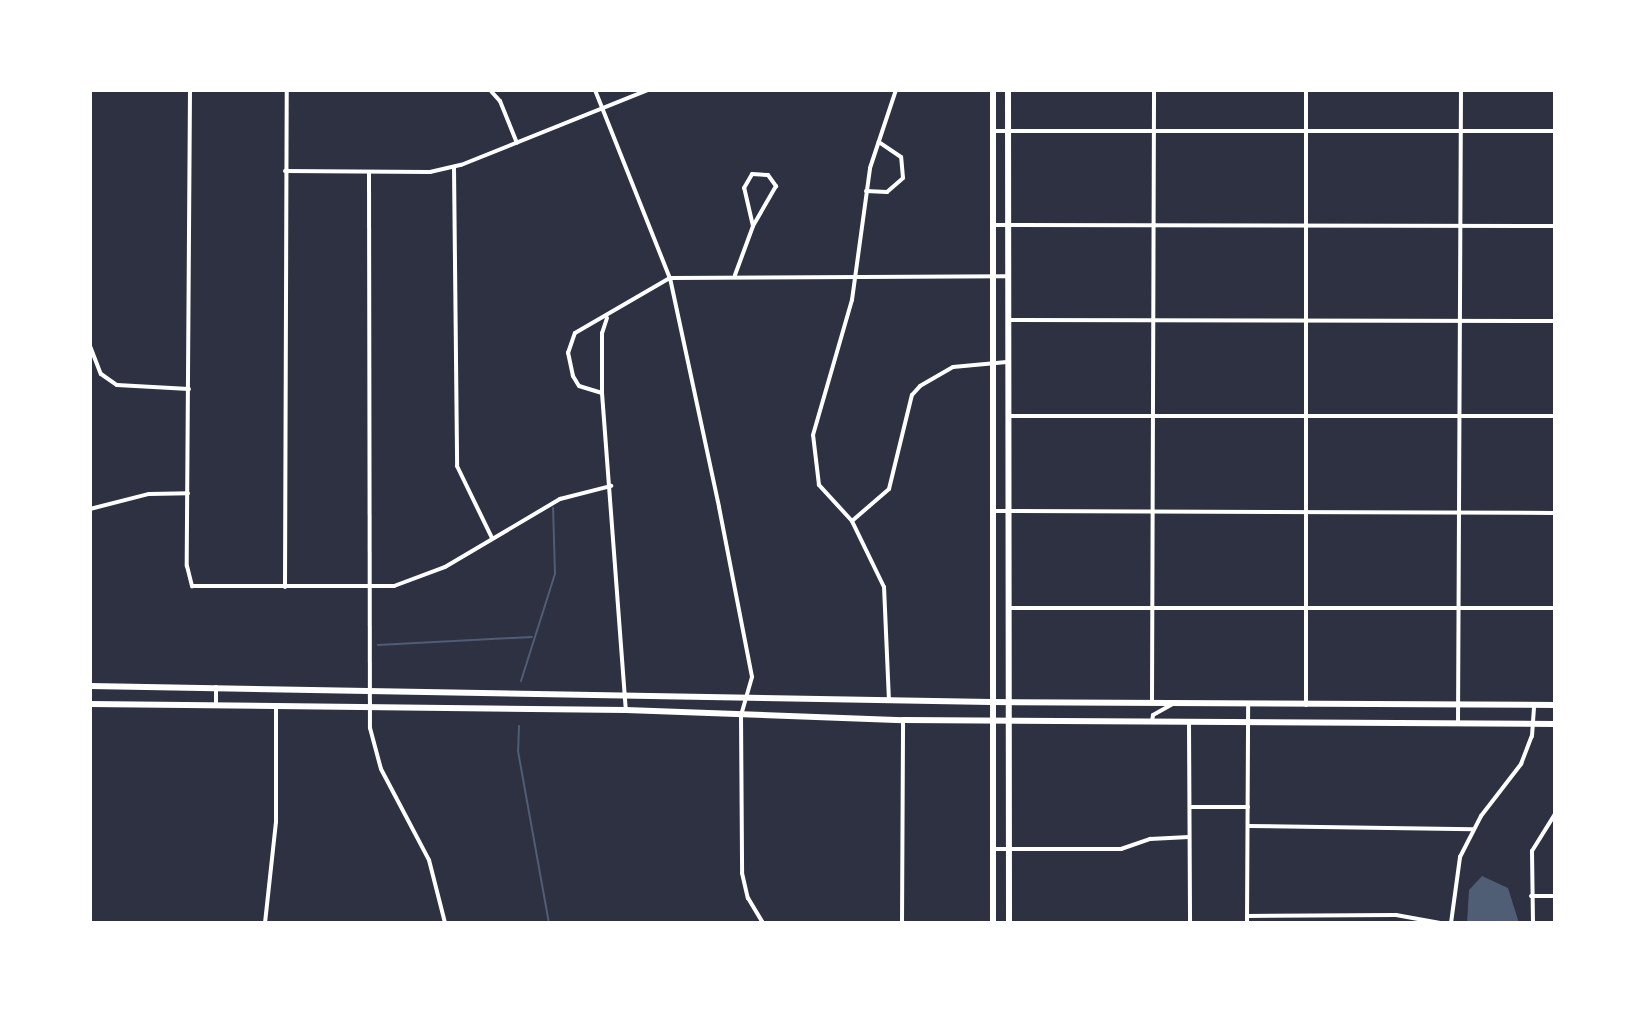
<!DOCTYPE html>
<html>
<head>
<meta charset="utf-8">
<style>
  body { margin:0 }
  #map { position:relative; width:1645px; height:1013px; overflow:hidden; background:#2d3142; font-family:Barlow,sans-serif }
  div>[style] { position:absolute }
  [style*='--x'] { left:calc(var(--x)*1px); top:calc(var(--y)*1px); width:calc(var(--w)*1px); rotate:calc(var(--a)*1deg) }
  .water>* { inset:0; background:#4f5d75 }
  .stream>* { height:2px; margin:-1px; padding:0 1px; transform-origin:1px; border-radius:1px; background:#4f5d75 }
  .minor>* { height:4px; margin:-2px; padding:0 2px; transform-origin:2px; border-radius:2px; background:#fff }
  .primary>* { height:6px; margin:-3px; padding:0 3px; transform-origin:3px; border-radius:3px; background:#fff }
  span { translate:-50% -50%; white-space:nowrap; text-align:center; line-height:1.15; -webkit-text-stroke:6px #fff; paint-order:stroke }
  .frame { position:absolute; inset:0; border:92px solid #fff; pointer-events:none }
</style>
</head>
<body>
<div id="map">
  <div class="water">
    <div style="clip-path:polygon(1482px 876px,1508px 888px,1519px 923px,1467px 923px,1469px 890px)"></div>
  </div>
  <div class="stream">
    <div style="--x:378;--y:645;--w:154;--a:-3"></div>
    <div style="--x:521;--y:681;--w:112;--a:-72.4"></div>
    <div style="--x:555;--y:574;--w:66;--a:-91.7"></div>
    <div style="--x:519;--y:726;--w:25;--a:92"></div>
    <div style="--x:518;--y:751;--w:175;--a:79.8"></div>
  </div>
  <div class="minor">
    <div style="--x:190;--y:90;--w:476;--a:90.4"></div>
    <div style="--x:187;--y:566;--w:21;--a:76"></div>
    <div style="--x:192;--y:586;--w:202;--a:0"></div>
    <div style="--x:394;--y:586;--w:54;--a:-20.4"></div>
    <div style="--x:445;--y:567;--w:134;--a:-30.6"></div>
    <div style="--x:560;--y:499;--w:53;--a:-14.3"></div>
    <div style="--x:490;--y:90;--w:15;--a:48"></div>
    <div style="--x:500;--y:101;--w:45;--a:68"></div>
    <div style="--x:595;--y:90;--w:202;--a:68.3"></div>
    <div style="--x:670;--y:278;--w:234;--a:77.9"></div>
    <div style="--x:719;--y:507;--w:173;--a:79"></div>
    <div style="--x:752;--y:677;--w:40;--a:106"></div>
    <div style="--x:741;--y:715;--w:158;--a:89.6"></div>
    <div style="--x:742;--y:873;--w:26;--a:77"></div>
    <div style="--x:748;--y:898;--w:29;--a:59"></div>
    <div style="--x:90;--y:114;--w:38;--a:90"></div>
    <div style="--x:993;--y:131;--w:562;--a:0"></div>
    <div style="--x:454;--y:167;--w:299;--a:89.4"></div>
    <div style="--x:457;--y:466;--w:80;--a:64.1"></div>
    <div style="--x:285;--y:171;--w:145;--a:0.4"></div>
    <div style="--x:430;--y:172;--w:32;--a:-13"></div>
    <div style="--x:461;--y:165;--w:201;--a:-21.9"></div>
    <div style="--x:369;--y:174;--w:554;--a:89.9"></div>
    <div style="--x:370;--y:728;--w:42;--a:75"></div>
    <div style="--x:381;--y:769;--w:103;--a:62.2"></div>
    <div style="--x:429;--y:860;--w:65;--a:75.7"></div>
    <div style="--x:752;--y:174;--w:16;--a:4"></div>
    <div style="--x:768;--y:175;--w:14;--a:54"></div>
    <div style="--x:776;--y:186;--w:46;--a:119.9"></div>
    <div style="--x:753;--y:226;--w:39;--a:-103"></div>
    <div style="--x:744;--y:188;--w:16;--a:-60"></div>
    <div style="--x:866;--y:191;--w:21;--a:3"></div>
    <div style="--x:887;--y:192;--w:21;--a:-41"></div>
    <div style="--x:903;--y:178;--w:21;--a:-95"></div>
    <div style="--x:901;--y:157;--w:27;--a:-146"></div>
    <div style="--x:992;--y:225;--w:563;--a:0.1"></div>
    <div style="--x:735;--y:275;--w:52;--a:-69.8"></div>
    <div style="--x:607;--y:318;--w:16;--a:108"></div>
    <div style="--x:602;--y:333;--w:60;--a:90"></div>
    <div style="--x:602;--y:393;--w:318;--a:85.7"></div>
    <div style="--x:1009;--y:320;--w:546;--a:0.1"></div>
    <div style="--x:90;--y:346;--w:30;--a:69"></div>
    <div style="--x:101;--y:374;--w:19;--a:35"></div>
    <div style="--x:117;--y:385;--w:72;--a:3.2"></div>
    <div style="--x:602;--y:393;--w:24;--a:-163"></div>
    <div style="--x:579;--y:386;--w:12;--a:-121"></div>
    <div style="--x:573;--y:376;--w:24;--a:-102"></div>
    <div style="--x:568;--y:353;--w:21;--a:-71"></div>
    <div style="--x:575;--y:333;--w:110;--a:-30.1"></div>
    <div style="--x:670;--y:278;--w:337;--a:-0.3"></div>
    <div style="--x:1009;--y:416;--w:546;--a:0"></div>
    <div style="--x:90;--y:509;--w:61;--a:-14.3"></div>
    <div style="--x:149;--y:494;--w:39;--a:-1"></div>
    <div style="--x:994;--y:511;--w:561;--a:0.2"></div>
    <div style="--x:852;--y:521;--w:49;--a:-40.9"></div>
    <div style="--x:889;--y:489;--w:97;--a:-76.3"></div>
    <div style="--x:912;--y:395;--w:12;--a:-48"></div>
    <div style="--x:920;--y:386;--w:38;--a:-30"></div>
    <div style="--x:953;--y:367;--w:54;--a:-5.3"></div>
    <div style="--x:285;--y:587;--w:497;--a:-89.8"></div>
    <div style="--x:1009;--y:608;--w:546;--a:0"></div>
    <div style="--x:216;--y:687;--w:18;--a:90"></div>
    <div style="--x:889;--y:701;--w:114;--a:-92.5"></div>
    <div style="--x:884;--y:587;--w:73;--a:-115.9"></div>
    <div style="--x:852;--y:521;--w:49;--a:-132.5"></div>
    <div style="--x:819;--y:485;--w:50;--a:-96.8"></div>
    <div style="--x:813;--y:435;--w:141;--a:-73.9"></div>
    <div style="--x:852;--y:300;--w:133;--a:-82.2"></div>
    <div style="--x:870;--y:168;--w:82;--a:-71.6"></div>
    <div style="--x:1152;--y:703;--w:613;--a:-89.81"></div>
    <div style="--x:1306;--y:705;--w:615;--a:-90"></div>
    <div style="--x:1152;--y:722;--w:7;--a:-82"></div>
    <div style="--x:1153;--y:715;--w:23;--a:-29"></div>
    <div style="--x:1189;--y:723;--w:200;--a:89.7"></div>
    <div style="--x:1458;--y:724;--w:634;--a:-89.73"></div>
    <div style="--x:1190;--y:807;--w:58;--a:0"></div>
    <div style="--x:1248;--y:826;--w:225;--a:0.8"></div>
    <div style="--x:992;--y:849;--w:129;--a:0"></div>
    <div style="--x:1121;--y:849;--w:31;--a:-19"></div>
    <div style="--x:1150;--y:839;--w:39;--a:-3"></div>
    <div style="--x:1531;--y:896;--w:24;--a:0"></div>
    <div style="--x:1247;--y:916;--w:149;--a:-0.4"></div>
    <div style="--x:1396;--y:915;--w:45;--a:10.3"></div>
    <div style="--x:265;--y:923;--w:102;--a:-83.8"></div>
    <div style="--x:276;--y:822;--w:116;--a:-90"></div>
    <div style="--x:902;--y:923;--w:203;--a:-89.7"></div>
    <div style="--x:1247;--y:923;--w:219;--a:-89.7"></div>
    <div style="--x:1451;--y:923;--w:67;--a:-82.2"></div>
    <div style="--x:1460;--y:857;--w:46;--a:-62.9"></div>
    <div style="--x:1481;--y:816;--w:66;--a:-52.4"></div>
    <div style="--x:1521;--y:764;--w:30;--a:-69"></div>
    <div style="--x:1532;--y:736;--w:31;--a:-86"></div>
    <div style="--x:1533;--y:923;--w:72;--a:-90.8"></div>
    <div style="--x:1532;--y:851;--w:44;--a:-58.1"></div>
  </div>
  <div class="primary">
    <div style="--x:1008;--y:90;--w:833;--a:89.93"></div>
    <div style="--x:90;--y:686;--w:901;--a:1.02"></div>
    <div style="--x:991;--y:702;--w:564;--a:0.3"></div>
    <div style="--x:90;--y:704;--w:536;--a:0.64"></div>
    <div style="--x:626;--y:710;--w:277;--a:2.1"></div>
    <div style="--x:903;--y:720;--w:652;--a:0.35"></div>
    <div style="--x:993;--y:923;--w:833;--a:-90"></div>
  </div>
  <div class="frame"></div>
</div>
</body>
</html>
